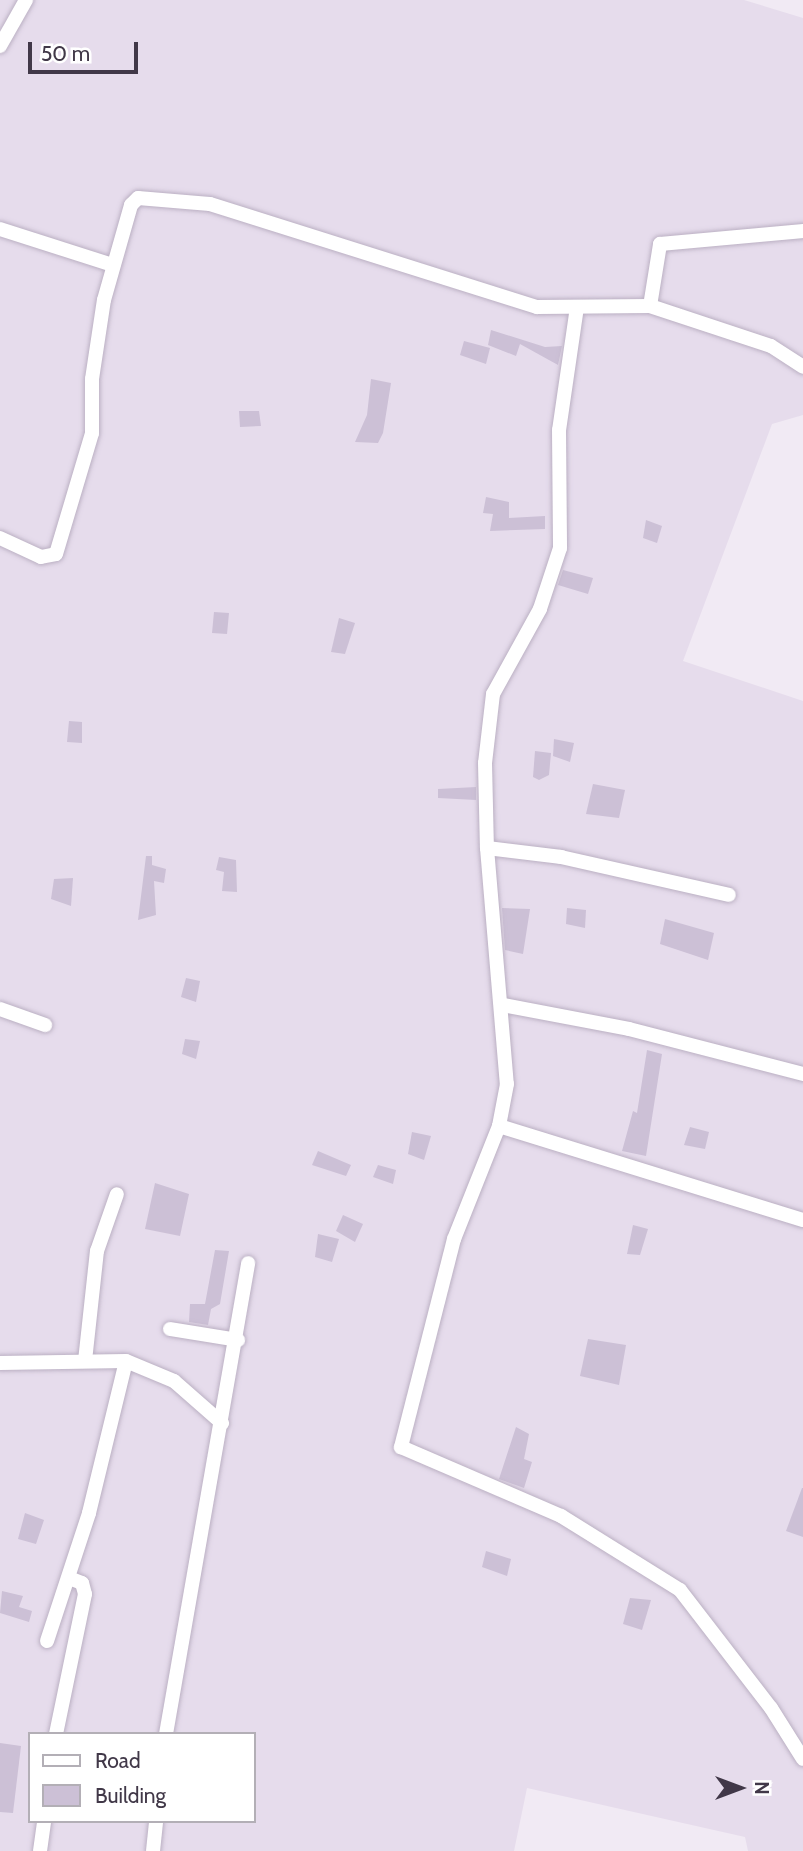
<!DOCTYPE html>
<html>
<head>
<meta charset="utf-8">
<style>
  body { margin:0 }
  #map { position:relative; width:803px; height:1851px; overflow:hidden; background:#f1eaf4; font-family:Cabin,sans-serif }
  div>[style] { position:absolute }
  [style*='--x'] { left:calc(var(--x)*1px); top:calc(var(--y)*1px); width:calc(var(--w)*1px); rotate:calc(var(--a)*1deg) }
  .residential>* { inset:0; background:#e6dcec }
  .building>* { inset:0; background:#ccc0d6 }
  .roads { filter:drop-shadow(0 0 2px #bbb0c3) drop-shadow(0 0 2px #bbb0c3) }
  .minor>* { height:14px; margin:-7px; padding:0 7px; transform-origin:7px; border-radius:7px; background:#fff }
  span { translate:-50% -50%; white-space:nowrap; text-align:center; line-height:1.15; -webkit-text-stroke:5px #fff; paint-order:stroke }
  .legend { position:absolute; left:28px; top:1732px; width:228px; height:91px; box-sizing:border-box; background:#fff; border:2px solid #b3afb6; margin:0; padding:9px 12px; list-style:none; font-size:21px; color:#413848 }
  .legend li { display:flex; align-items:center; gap:14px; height:35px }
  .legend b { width:35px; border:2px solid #b3afb6 }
  .north { position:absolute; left:705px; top:1753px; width:70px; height:70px; -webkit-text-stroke:5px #fff; paint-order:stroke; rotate:90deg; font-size:19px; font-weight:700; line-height:28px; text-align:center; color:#413848 }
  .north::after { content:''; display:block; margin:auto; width:24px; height:32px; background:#413848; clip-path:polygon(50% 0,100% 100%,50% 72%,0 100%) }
  .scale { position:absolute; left:28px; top:42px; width:110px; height:32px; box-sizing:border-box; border:4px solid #413848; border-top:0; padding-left:9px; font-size:21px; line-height:24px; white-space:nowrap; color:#413848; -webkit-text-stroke:5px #fff; paint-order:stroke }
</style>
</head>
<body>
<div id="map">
  <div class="residential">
    <div style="clip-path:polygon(evenodd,0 0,744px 0,803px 18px,803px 415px,772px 424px,683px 661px,803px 701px,803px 1851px,748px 1851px,745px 1837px,527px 1788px,514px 1851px,0 1851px,0 0,30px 1734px,254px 1734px,254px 1821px,30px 1821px,30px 1734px)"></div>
  </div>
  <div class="building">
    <div style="clip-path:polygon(491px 330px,545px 347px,562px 346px,558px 365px,520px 344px,516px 356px,488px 345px)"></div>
    <div style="clip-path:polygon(464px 341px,490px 348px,486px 364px,460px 355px)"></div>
    <div style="clip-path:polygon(371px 379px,391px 383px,383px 433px,378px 443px,355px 442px,367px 415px)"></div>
    <div style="clip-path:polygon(239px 411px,259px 411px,261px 426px,240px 427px)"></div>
    <div style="clip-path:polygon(486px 497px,509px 502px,509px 518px,545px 516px,545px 529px,490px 531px,493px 514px,483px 513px)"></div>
    <div style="clip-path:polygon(646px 520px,662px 526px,657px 543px,643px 538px)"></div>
    <div style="clip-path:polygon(563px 570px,593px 578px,588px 594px,558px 585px)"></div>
    <div style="clip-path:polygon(214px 612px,229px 613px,227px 634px,212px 633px)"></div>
    <div style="clip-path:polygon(339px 618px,355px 623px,345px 654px,331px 652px)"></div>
    <div style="clip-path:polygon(69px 721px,82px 722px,82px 743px,67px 742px)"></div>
    <div style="clip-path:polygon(554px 739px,574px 743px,570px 762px,553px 756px)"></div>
    <div style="clip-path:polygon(535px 751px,551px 753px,549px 775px,539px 780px,533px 777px)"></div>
    <div style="clip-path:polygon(593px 784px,625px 790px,619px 818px,586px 814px)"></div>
    <div style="clip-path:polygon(476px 787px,476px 800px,438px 798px,438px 789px)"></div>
    <div style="clip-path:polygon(146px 856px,152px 856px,152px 865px,166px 869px,164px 883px,154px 881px,156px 915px,138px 920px)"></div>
    <div style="clip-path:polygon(219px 857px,236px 860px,237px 892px,222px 891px,224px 872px,216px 870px)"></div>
    <div style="clip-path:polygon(73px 878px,71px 906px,51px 899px,54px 879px)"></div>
    <div style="clip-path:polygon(502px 908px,530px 909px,523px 954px,505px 950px)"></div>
    <div style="clip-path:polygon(567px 908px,586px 910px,585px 928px,566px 924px)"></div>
    <div style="clip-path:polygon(665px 919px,714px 933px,708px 960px,660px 944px)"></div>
    <div style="clip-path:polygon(186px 978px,200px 981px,196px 1002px,181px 997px)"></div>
    <div style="clip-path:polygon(185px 1039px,200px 1041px,196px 1059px,182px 1054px)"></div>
    <div style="clip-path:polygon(647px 1050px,662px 1054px,646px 1156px,622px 1151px,633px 1111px,637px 1113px)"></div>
    <div style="clip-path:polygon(690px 1127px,709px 1132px,705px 1149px,684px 1145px)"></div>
    <div style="clip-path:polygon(412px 1132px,431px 1136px,424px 1160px,408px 1154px)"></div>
    <div style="clip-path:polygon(318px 1151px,351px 1165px,346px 1176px,312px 1165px)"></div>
    <div style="clip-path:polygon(378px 1165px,396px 1170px,393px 1184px,373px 1177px)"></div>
    <div style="clip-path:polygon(155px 1183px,189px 1194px,180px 1236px,145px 1229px)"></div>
    <div style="clip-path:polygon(343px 1215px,363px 1224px,355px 1242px,336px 1231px)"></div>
    <div style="clip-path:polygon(633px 1225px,648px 1229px,640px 1255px,627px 1254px)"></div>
    <div style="clip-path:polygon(318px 1234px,339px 1239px,332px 1262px,315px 1257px)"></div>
    <div style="clip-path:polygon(215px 1250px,229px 1251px,220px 1304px,211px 1309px,208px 1325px,189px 1322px,190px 1304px,205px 1304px)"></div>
    <div style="clip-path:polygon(588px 1339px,626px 1345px,619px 1385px,580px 1376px)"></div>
    <div style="clip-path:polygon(516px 1427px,529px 1434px,524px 1459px,532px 1462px,524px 1488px,499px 1479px)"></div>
    <div style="clip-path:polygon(802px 1488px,803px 1488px,803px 1537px,786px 1531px)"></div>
    <div style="clip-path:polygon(25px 1513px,44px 1520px,36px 1544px,18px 1539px)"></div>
    <div style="clip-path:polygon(486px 1551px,511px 1559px,507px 1576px,482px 1567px)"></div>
    <div style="clip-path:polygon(2px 1591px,23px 1596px,19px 1607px,32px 1611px,29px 1622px,0 1613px)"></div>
    <div style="clip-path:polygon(630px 1598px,651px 1600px,642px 1630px,623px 1624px)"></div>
    <div style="clip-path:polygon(0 1743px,21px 1746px,13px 1813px,0 1812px)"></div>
  </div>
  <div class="roads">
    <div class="minor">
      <div style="--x:0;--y:46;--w:53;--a:-60.5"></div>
      <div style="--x:0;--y:229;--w:119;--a:17.7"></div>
      <div style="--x:650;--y:306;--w:63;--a:-80.8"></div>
      <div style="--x:660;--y:244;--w:144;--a:-5.2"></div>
      <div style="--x:577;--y:307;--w:124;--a:98.3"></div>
      <div style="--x:559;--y:430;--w:118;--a:89.5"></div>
      <div style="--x:560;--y:548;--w:64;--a:108.2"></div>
      <div style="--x:540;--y:609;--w:97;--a:118.9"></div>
      <div style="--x:493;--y:694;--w:69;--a:96.6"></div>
      <div style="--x:485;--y:763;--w:85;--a:88.7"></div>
      <div style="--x:487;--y:848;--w:237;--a:85.2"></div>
      <div style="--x:507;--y:1084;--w:43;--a:100.8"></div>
      <div style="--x:499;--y:1126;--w:122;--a:111.7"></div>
      <div style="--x:454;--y:1239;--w:215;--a:104.3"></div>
      <div style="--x:401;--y:1447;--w:174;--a:23.3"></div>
      <div style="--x:561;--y:1516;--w:140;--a:31.9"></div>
      <div style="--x:680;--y:1590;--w:149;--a:52.4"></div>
      <div style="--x:771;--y:1708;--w:60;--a:57.9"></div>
      <div style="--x:0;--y:538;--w:45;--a:24.9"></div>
      <div style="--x:41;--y:557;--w:15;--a:-11"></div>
      <div style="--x:56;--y:554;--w:126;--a:-73.4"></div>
      <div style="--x:92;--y:433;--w:54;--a:-90"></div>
      <div style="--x:92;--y:379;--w:80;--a:-81.4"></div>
      <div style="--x:104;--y:300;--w:99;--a:-74.1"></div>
      <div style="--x:131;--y:205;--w:10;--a:-45"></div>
      <div style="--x:138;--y:198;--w:72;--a:4.8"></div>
      <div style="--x:210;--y:204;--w:343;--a:17.5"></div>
      <div style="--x:537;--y:307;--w:113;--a:-0.5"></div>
      <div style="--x:650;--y:306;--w:127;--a:18.3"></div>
      <div style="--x:771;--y:346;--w:38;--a:33"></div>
      <div style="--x:487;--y:848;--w:75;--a:6.9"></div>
      <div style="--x:561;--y:857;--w:172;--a:12.7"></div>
      <div style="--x:503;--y:1005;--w:128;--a:10.8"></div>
      <div style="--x:629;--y:1029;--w:180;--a:14.5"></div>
      <div style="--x:0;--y:1009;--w:48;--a:19.6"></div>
      <div style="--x:499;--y:1126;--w:318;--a:17.2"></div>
      <div style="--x:170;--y:1329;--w:69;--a:9.2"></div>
      <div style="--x:85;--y:1361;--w:111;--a:-83.8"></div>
      <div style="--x:97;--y:1251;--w:60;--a:-70.7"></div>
      <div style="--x:0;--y:1363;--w:126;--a:-0.9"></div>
      <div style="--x:126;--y:1361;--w:52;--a:22.6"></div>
      <div style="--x:174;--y:1381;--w:64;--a:41.2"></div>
      <div style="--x:47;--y:1641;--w:135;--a:-71.8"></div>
      <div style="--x:89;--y:1513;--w:156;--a:-76.3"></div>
      <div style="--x:56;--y:1734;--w:143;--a:-78.3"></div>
      <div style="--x:85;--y:1594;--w:11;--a:-105"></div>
      <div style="--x:82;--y:1583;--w:14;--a:-159"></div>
      <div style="--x:166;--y:1734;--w:478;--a:-80.1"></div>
      <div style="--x:40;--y:1851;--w:30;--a:-82"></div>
      <div style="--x:153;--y:1851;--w:30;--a:-84"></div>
    </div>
  </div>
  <ul class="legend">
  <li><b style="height:9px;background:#fff"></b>Road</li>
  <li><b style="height:19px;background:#ccc0d6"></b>Building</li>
  </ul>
  <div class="north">N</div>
  <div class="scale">50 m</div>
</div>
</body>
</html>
